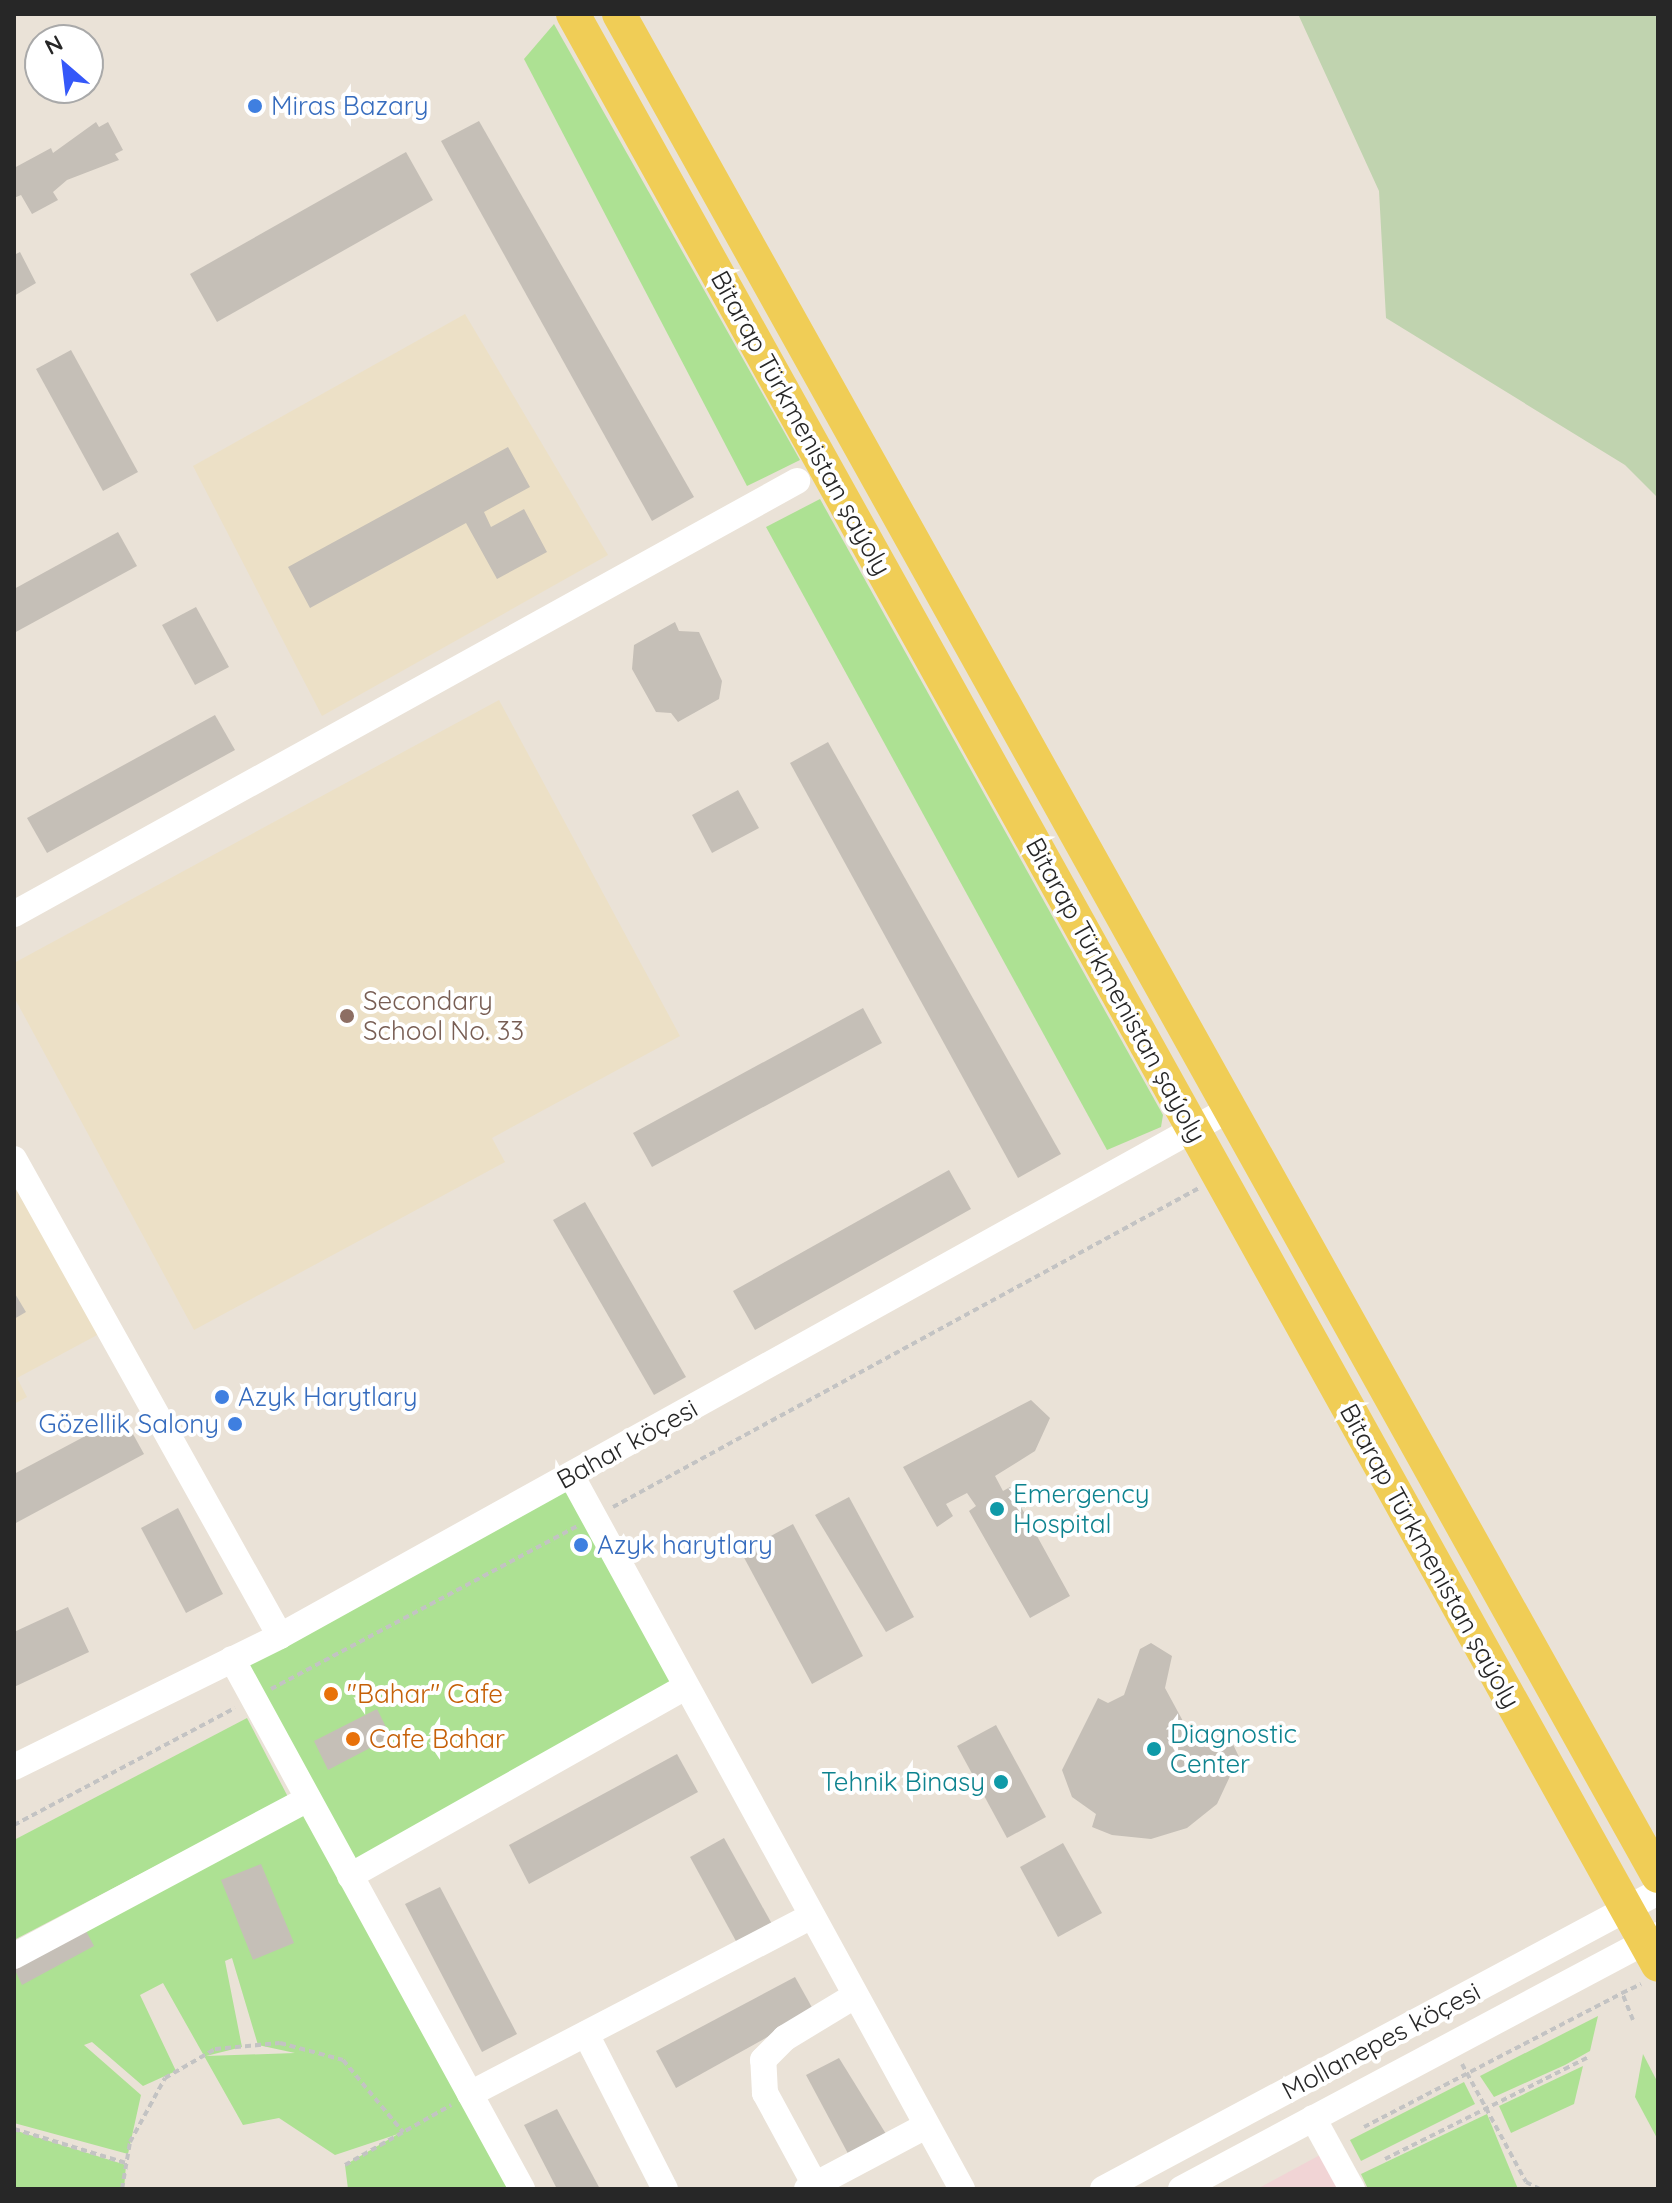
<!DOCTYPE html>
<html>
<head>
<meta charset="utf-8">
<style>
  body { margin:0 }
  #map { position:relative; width:1672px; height:2203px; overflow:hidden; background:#eae2d7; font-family:Quicksand,sans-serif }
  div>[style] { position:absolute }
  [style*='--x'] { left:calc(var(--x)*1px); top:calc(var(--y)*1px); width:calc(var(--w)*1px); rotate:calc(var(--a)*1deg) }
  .education>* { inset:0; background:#ece0c6 }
  .medical>* { inset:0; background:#f1d4d5 }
  .green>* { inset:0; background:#ade193 }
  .cemetery>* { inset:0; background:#c0d3af }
  .building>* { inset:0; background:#c5bfb7 }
  .path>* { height:4px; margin-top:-2px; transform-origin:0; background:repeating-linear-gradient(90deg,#c3c3c3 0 6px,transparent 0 10px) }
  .minor>* { height:26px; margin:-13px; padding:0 13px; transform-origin:13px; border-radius:13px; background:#fff }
  .major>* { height:34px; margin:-17px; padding:0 17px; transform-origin:17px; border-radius:17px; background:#f0cd56 }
  .dots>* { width:22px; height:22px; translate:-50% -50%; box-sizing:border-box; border:4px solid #fff; border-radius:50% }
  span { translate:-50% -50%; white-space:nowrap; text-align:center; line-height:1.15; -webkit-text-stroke:8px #fff; paint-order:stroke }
  .shop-label { font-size:26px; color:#366cbe }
  .left { translate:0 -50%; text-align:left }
  .right { translate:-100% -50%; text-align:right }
  .street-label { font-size:26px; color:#272727 }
  .education-label { font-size:26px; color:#785e54 }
  .culture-label { font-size:26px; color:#0d838f }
  .food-label { font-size:26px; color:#c56008 }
  .frame { position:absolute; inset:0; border:16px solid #272727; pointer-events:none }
  .north { position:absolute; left:24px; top:24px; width:80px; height:80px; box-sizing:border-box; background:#fff; border:2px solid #a9a9a9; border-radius:50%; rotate:332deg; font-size:22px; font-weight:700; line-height:32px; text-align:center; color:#272727 }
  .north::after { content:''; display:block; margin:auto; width:28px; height:36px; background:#3558f9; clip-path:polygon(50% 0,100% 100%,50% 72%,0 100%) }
</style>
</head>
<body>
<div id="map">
  <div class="education">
    <div style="clip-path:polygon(465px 314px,608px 555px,322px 716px,193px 466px)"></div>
    <div style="clip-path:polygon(499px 700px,680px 1036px,492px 1138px,505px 1162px,194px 1330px,14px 997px,14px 963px)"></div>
    <div style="clip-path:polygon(14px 1185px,99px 1334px,17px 1378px,27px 1397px,14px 1404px)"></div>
  </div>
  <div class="medical">
    <div style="clip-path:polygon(1320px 2155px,1339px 2189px,1257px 2189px)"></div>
  </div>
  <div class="green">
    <div style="clip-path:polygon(554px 24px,800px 460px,747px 486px,524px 59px)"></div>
    <div style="clip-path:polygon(820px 499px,1163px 1115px,1161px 1127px,1107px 1150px,766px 527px)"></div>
    <div style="clip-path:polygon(567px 1488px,681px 1695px,359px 1873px,245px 1666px)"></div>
    <div style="clip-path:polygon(247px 1718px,288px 1797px,14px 1940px,14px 1840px)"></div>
    <div style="clip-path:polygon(evenodd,308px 1799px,522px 2189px,348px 2189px,345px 2165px,398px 2134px,335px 2155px,279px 2118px,243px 2125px,163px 1983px,140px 1995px,176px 2071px,143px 2086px,92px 2042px,84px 2045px,141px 2095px,128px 2154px,14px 2123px,14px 1956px,308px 1799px,232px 1958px,258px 2045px,295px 2053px,206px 2056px,242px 2047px,225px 1961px,232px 1958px)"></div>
    <div style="clip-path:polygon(1598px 2016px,1590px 2051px,1565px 2065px,1494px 2097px,1480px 2076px)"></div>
    <div style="clip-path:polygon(1643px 2054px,1658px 2083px,1658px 2140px,1635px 2097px)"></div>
    <div style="clip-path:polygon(1583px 2066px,1574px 2104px,1511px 2133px,1499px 2106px)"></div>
    <div style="clip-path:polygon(1464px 2082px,1475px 2104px,1361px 2161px,1350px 2140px)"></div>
    <div style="clip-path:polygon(1487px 2114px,1518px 2189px,1368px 2189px,1361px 2174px)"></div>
    <div style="clip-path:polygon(14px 2130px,126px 2165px,124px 2189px,14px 2189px)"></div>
  </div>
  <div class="cemetery">
    <div style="clip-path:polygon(1298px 14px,1658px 14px,1658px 498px,1625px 465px,1386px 318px,1379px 191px)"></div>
  </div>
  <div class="building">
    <div style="clip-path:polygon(479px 121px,694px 497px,652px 521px,441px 141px)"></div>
    <div style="clip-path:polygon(96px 122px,99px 127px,108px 122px,123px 150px,115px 154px,119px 160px,67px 180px,53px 192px,58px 200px,32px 214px,21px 195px,14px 198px,14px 168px,51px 148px,53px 153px)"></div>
    <div style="clip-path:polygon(406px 152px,433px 200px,217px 322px,190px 274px)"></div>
    <div style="clip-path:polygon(20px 252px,36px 283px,14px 296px,14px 305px,14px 255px)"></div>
    <div style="clip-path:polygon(71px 350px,138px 472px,103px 491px,36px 369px)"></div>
    <div style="clip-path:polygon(508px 447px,530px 487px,484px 512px,491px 527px,524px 509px,547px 552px,497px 579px,466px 523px,310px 608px,288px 567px)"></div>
    <div style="clip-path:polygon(118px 532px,137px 566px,14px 633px,14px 589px)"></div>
    <div style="clip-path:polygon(196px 607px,229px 667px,195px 685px,162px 625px)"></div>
    <div style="clip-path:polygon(675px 622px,679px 631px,699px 632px,722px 681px,719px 699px,678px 722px,671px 713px,656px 712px,632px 669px,634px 645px)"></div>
    <div style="clip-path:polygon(215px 715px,235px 750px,47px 853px,27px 818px)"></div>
    <div style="clip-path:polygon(828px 742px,1061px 1154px,1018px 1178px,790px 763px)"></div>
    <div style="clip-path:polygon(738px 790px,759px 828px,712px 853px,692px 815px)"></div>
    <div style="clip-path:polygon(863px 1008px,882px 1043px,652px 1167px,633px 1133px)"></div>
    <div style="clip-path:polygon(949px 1170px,971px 1209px,755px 1330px,733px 1291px)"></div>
    <div style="clip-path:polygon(585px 1202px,686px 1377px,654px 1395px,553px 1220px)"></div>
    <div style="clip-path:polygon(14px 1292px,26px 1312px,14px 1319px)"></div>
    <div style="clip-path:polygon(1031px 1400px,1050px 1418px,1035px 1451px,995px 1476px,1003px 1491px,1010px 1487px,1070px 1596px,1030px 1618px,969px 1511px,976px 1506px,967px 1493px,946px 1504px,953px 1516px,937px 1527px,903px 1467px)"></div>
    <div style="clip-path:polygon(123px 1416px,144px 1454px,14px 1524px,14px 1474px)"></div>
    <div style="clip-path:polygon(849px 1497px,914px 1617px,886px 1632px,815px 1515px)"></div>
    <div style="clip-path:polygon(178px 1508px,223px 1594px,186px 1613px,141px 1528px)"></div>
    <div style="clip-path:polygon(793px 1524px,863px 1656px,812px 1684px,741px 1552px)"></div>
    <div style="clip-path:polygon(68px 1607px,89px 1652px,14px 1687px,14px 1632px)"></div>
    <div style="clip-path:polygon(1151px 1643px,1172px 1656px,1165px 1688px,1184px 1723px,1231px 1740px,1239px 1757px,1217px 1804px,1187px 1828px,1151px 1839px,1112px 1835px,1092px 1827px,1096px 1814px,1072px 1797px,1062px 1770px,1098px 1698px,1108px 1703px,1124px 1695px,1140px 1649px)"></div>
    <div style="clip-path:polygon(377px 1709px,391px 1737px,328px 1770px,314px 1741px)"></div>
    <div style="clip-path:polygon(996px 1725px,1046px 1817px,1007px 1838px,957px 1746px)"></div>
    <div style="clip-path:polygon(677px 1754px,698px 1792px,529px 1884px,509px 1845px)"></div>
    <div style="clip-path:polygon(724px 1838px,772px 1924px,737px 1943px,690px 1857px)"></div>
    <div style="clip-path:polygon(1063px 1843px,1102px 1913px,1058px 1937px,1020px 1867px)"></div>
    <div style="clip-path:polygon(261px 1864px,294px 1943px,253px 1960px,221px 1880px)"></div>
    <div style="clip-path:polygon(440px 1887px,517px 2034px,482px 2052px,405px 1904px)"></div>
    <div style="clip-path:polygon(85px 1929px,94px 1946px,22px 1985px,14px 1968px)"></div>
    <div style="clip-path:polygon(795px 1977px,814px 2011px,676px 2088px,656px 2051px)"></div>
    <div style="clip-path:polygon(839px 2058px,891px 2142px,852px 2161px,806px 2075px)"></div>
    <div style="clip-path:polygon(557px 2109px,600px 2189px,557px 2189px,524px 2125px)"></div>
  </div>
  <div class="path">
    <div style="--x:613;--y:1507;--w:667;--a:-28.56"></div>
    <div style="--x:271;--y:1689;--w:347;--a:-28"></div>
    <div style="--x:14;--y:1825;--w:250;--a:-27.9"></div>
    <div style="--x:1633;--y:2020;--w:29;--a:-112"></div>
    <div style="--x:1622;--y:1993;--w:21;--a:-25"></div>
    <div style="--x:1462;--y:2064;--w:134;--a:61.5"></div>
    <div style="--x:1526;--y:2182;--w:16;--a:27"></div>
    <div style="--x:1364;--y:2127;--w:291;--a:-27.4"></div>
    <div style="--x:14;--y:2129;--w:117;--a:16.9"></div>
    <div style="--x:1385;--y:2159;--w:226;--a:-26.6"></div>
    <div style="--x:345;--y:2165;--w:122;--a:-29.5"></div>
    <div style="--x:122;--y:2189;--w:48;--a:-80.3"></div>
    <div style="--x:130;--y:2142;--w:73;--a:-61.3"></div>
    <div style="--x:165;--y:2078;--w:58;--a:-30.1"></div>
    <div style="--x:215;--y:2049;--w:65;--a:-5.3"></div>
    <div style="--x:280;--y:2043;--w:65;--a:15.1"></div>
    <div style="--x:343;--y:2060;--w:94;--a:50.2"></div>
  </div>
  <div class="minor">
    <div style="--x:14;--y:914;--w:895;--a:-28.94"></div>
    <div style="--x:14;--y:1159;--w:546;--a:60.85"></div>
    <div style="--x:571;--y:1475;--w:814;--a:61.29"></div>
    <div style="--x:232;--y:1659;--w:604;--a:61.31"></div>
    <div style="--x:14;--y:1767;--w:297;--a:-26.2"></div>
    <div style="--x:280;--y:1636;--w:1090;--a:-29.03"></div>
    <div style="--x:350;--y:1876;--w:385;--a:-29.4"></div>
    <div style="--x:14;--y:1956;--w:333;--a:-28.1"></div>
    <div style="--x:586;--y:2034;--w:174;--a:63"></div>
    <div style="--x:470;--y:2094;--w:381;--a:-27.5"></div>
    <div style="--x:1313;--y:2118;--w:81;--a:61.2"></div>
    <div style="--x:815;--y:2185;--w:105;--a:-118.5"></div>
    <div style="--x:765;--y:2093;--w:33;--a:-93"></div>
    <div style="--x:763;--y:2060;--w:31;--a:-45"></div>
    <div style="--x:785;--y:2038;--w:79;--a:-31.1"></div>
    <div style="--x:807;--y:2189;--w:135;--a:-27.9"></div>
    <div style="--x:1103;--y:2189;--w:629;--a:-28.15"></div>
    <div style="--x:1181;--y:2189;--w:540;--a:-28.04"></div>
  </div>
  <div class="major">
    <div style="--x:573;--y:14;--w:2232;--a:60.92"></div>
    <div style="--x:619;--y:14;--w:2132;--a:60.84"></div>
  </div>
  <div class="dots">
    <div style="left:255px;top:106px;background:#3f7fe0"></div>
    <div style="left:347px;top:1016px;background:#8d6e63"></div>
    <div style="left:222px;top:1397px;background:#3f7fe0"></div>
    <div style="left:235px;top:1424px;background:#3f7fe0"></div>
    <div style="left:997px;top:1509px;background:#0f9aa8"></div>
    <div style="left:581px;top:1545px;background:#3f7fe0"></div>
    <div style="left:331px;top:1694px;background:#e8710a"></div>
    <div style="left:353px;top:1739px;background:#e8710a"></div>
    <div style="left:1154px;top:1749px;background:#0f9aa8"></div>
    <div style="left:1001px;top:1782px;background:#0f9aa8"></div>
  </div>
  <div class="shop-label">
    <span class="left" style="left:271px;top:106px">Miras Bazary</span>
    <span class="left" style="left:238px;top:1397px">Azyk Harytlary</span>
    <span class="right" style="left:219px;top:1424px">Gözellik Salony</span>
    <span class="left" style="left:597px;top:1545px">Azyk harytlary</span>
  </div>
  <div class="street-label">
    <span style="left:801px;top:423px;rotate:61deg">Bitarap Türkmenistan şaýoly</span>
    <span style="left:1116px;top:990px;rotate:61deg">Bitarap Türkmenistan şaýoly</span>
    <span style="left:627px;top:1444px;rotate:-29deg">Bahar köçesi</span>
    <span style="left:1430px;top:1556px;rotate:61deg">Bitarap Türkmenistan şaýoly</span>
    <span style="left:1381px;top:2041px;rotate:-28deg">Mollanepes köçesi</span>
  </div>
  <div class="education-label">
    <span class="left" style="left:363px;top:1016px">Secondary<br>School No. 33</span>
  </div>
  <div class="culture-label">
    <span class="left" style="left:1013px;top:1509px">Emergency<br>Hospital</span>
    <span class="left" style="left:1170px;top:1749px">Diagnostic<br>Center</span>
    <span class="right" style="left:985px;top:1782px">Tehnik Binasy</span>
  </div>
  <div class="food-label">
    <span class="left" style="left:347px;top:1694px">"Bahar" Cafe</span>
    <span class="left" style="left:369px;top:1739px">Cafe Bahar</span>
  </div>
  <div class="frame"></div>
  <div class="north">N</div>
</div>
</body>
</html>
